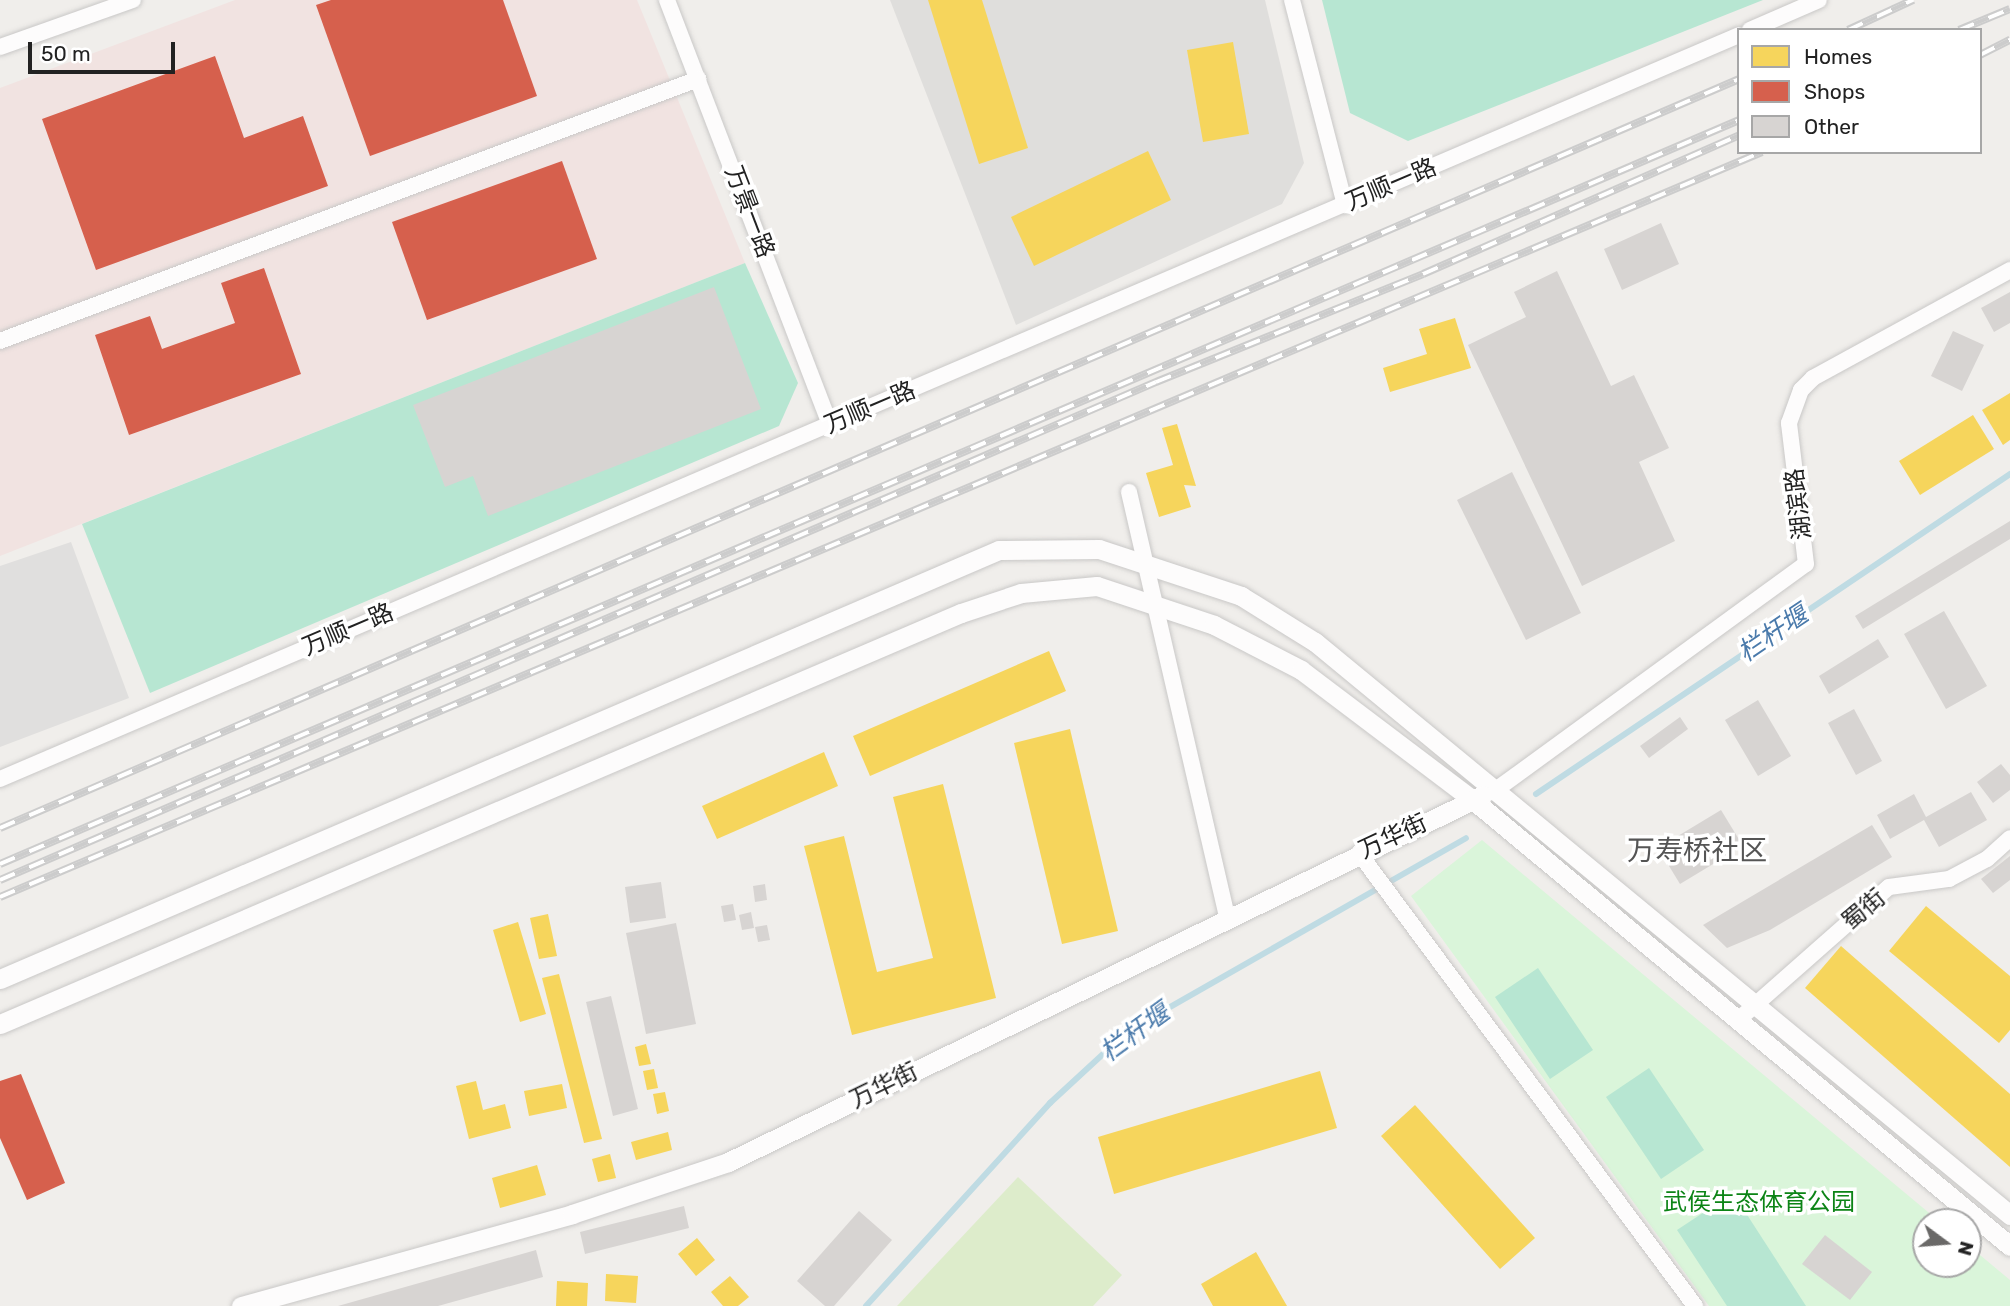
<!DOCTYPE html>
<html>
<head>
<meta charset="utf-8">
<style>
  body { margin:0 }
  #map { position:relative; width:2010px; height:1306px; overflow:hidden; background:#f0eeeb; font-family:Rubik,"Noto Sans SC",sans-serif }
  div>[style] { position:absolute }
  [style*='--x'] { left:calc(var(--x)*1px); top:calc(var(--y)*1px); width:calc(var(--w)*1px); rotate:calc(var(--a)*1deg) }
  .residential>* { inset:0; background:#dfdedc }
  .commercial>* { inset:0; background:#f1e3e1 }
  .grass>* { inset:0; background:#ddeccb }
  .park>* { inset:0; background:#daf5da }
  .pitch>* { inset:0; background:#b7e6d2 }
  .parking>* { inset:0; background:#e0dfde }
  .homes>* { inset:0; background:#f6d55c }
  .shops>* { inset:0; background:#d6604d }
  .stream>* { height:6px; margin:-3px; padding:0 3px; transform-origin:3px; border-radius:3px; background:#bfdbe3 }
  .building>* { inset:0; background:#d7d4d2 }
  .roads { filter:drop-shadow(0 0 2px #c9c8c7) drop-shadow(0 0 2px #c9c8c7) }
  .minor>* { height:16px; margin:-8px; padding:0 8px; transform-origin:8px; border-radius:8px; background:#fdfcfc }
  .tertiary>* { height:19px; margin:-9.5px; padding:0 9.5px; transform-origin:9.5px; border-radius:9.5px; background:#fdfcfc }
  .rail>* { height:8px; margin-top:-4px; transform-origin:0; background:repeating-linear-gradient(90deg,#fff 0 16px,#ccc 0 32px); box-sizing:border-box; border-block:2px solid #ccc }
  span { translate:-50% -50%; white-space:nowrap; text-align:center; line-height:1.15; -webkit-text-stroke:7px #fff; paint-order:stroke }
  .street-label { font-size:24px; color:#222 }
  .park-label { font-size:24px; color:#0c8416 }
  .water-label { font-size:26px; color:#4a7aab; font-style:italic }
  .quarter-label { font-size:28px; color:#555 }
  .legend { position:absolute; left:1737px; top:28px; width:245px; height:126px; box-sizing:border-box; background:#fff; border:2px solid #a7a7a7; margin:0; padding:9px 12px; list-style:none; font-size:21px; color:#222 }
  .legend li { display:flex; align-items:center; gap:14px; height:35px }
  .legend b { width:35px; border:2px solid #a7a7a7 }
  .north { position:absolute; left:1912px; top:1208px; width:70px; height:70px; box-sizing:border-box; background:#fff; border:2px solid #a7a7a7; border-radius:50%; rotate:106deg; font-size:19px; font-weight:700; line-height:28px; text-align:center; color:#222 }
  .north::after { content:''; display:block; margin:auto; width:24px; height:32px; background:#6a6968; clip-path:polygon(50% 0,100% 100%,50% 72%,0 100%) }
  .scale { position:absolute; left:28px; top:42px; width:147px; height:32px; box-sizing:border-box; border:4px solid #222; border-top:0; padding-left:9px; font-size:21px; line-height:24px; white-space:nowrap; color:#222; -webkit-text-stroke:5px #fff; paint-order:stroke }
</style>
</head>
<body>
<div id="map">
  <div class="residential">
    <div style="clip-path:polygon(890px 0,1265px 0,1304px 163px,1282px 204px,1016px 325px)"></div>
  </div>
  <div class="commercial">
    <div style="clip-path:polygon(235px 0,637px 0,745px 263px,0 556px,0 88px)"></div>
  </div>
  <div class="grass">
    <div style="clip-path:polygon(1018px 1177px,1122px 1275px,1093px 1306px,897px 1306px)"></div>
  </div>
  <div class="park">
    <div style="clip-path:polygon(1482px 840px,1940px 1222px,1926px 1222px,1926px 1264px,1968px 1264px,1968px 1245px,2010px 1280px,2010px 1306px,1709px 1306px,1411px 896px)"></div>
  </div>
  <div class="pitch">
    <div style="clip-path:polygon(1322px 0,1763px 0,1408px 141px,1350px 113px)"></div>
    <div style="clip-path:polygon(745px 263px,798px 383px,779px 426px,150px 693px,82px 524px)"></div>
    <div style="clip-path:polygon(1538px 968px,1593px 1050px,1550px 1079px,1495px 997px)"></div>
    <div style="clip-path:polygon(1649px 1068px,1704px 1150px,1661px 1179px,1606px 1097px)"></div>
    <div style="clip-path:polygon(1733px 1193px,1806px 1306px,1727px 1306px,1677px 1230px)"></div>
  </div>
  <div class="parking">
    <div style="clip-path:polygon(71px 542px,129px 698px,0 747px,0 566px)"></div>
  </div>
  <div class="homes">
    <div style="clip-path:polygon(928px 0,982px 0,1028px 148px,979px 164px)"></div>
    <div style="clip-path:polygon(1233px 42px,1249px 134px,1203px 142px,1187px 50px)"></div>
    <div style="clip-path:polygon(1148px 151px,1171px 200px,1034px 266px,1011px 217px)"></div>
    <div style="clip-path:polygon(1455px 318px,1471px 368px,1390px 392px,1383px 368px,1427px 354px,1419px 329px)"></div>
    <div style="clip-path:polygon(2010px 393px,2010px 440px,2003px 445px,1982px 410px)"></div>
    <div style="clip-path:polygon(1973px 415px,1994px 449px,1920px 495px,1899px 461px)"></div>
    <div style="clip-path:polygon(1177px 424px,1196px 486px,1184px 485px,1191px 507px,1159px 517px,1146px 473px,1173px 465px,1162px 428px)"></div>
    <div style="clip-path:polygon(1049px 651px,1066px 691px,870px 776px,853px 736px)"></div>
    <div style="clip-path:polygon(1070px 729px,1118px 931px,1062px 944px,1014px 743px)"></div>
    <div style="clip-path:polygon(824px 752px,838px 786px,717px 839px,702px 806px)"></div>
    <div style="clip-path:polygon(943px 784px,996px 998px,852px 1035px,804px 846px,844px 836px,877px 972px,933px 958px,893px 797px)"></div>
    <div style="clip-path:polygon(1926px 906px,2010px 976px,2010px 1030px,1999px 1043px,1889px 951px)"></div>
    <div style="clip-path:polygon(548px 914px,557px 956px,539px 959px,530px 918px)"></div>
    <div style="clip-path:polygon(518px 922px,546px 1014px,520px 1022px,493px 930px)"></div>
    <div style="clip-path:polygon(1841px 946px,2010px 1094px,2010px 1167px,1805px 988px)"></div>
    <div style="clip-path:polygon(559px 974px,602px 1139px,584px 1143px,542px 978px)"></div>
    <div style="clip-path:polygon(646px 1044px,651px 1064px,639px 1066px,635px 1047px)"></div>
    <div style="clip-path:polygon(654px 1069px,658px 1088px,647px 1090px,643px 1071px)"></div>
    <div style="clip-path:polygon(1320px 1071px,1337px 1128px,1114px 1194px,1098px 1137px)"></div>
    <div style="clip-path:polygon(476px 1081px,483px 1110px,505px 1104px,511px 1128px,469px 1139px,456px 1086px)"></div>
    <div style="clip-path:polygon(562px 1084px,567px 1108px,529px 1116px,524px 1091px)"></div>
    <div style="clip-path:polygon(665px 1092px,669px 1111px,657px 1114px,653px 1094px)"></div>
    <div style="clip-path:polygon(1415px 1105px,1535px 1238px,1500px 1269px,1381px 1136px)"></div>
    <div style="clip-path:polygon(668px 1132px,672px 1150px,636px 1160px,631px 1142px)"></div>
    <div style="clip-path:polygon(610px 1154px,616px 1178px,598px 1182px,592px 1159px)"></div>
    <div style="clip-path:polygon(537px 1165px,546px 1195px,500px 1208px,492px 1178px)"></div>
    <div style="clip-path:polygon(697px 1238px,715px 1260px,696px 1276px,678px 1254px)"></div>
    <div style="clip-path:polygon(1256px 1252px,1287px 1306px,1213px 1306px,1201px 1284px)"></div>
    <div style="clip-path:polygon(606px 1274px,638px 1276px,636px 1303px,605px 1301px)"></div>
    <div style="clip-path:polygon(730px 1276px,749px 1297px,738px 1306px,723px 1306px,711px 1292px)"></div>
    <div style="clip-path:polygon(557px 1281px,588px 1283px,587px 1306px,556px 1306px)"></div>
  </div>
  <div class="shops">
    <div style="clip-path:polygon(331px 0,503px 0,537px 96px,370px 156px,316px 5px)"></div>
    <div style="clip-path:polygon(215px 56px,244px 138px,303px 116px,328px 186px,96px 270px,42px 119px)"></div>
    <div style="clip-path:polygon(562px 161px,597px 259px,427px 320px,392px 222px)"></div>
    <div style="clip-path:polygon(264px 268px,301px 374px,129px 435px,95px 335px,150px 316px,162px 349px,235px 323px,221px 283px)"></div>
    <div style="clip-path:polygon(21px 1074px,65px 1183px,27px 1200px,0 1138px,0 1081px)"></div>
  </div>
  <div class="stream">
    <div style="--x:1536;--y:794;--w:572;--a:-34.02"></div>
    <div style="--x:866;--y:1306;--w:274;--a:-47.8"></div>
    <div style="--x:1050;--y:1103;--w:106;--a:-42.7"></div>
    <div style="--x:1128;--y:1031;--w:389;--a:-29.7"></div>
  </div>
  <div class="building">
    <div style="clip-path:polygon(1661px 223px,1679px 264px,1622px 290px,1604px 249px)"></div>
    <div style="clip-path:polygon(1557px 271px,1611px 386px,1634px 375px,1669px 448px,1639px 462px,1675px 541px,1582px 586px,1468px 345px,1526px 317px,1514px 292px)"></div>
    <div style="clip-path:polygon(714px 287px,761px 409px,488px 516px,473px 476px,445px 487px,413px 405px)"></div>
    <div style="clip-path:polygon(2010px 292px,2010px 323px,1994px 332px,1981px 308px)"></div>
    <div style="clip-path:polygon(1953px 331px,1984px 345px,1962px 391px,1931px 376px)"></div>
    <div style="clip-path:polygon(1512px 472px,1581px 613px,1526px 640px,1457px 500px)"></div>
    <div style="clip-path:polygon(2010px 521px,2010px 539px,1863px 629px,1855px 616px)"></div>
    <div style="clip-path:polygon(1944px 611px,1987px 686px,1946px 709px,1904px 634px)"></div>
    <div style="clip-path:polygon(1878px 639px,1889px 657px,1829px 694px,1819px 676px)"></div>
    <div style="clip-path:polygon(1758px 700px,1791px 756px,1758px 776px,1725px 720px)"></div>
    <div style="clip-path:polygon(1854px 709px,1882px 761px,1856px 775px,1828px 723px)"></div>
    <div style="clip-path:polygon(1680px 717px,1688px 729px,1649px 758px,1640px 746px)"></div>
    <div style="clip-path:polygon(2001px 764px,2010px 775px,2010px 790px,1993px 803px,1977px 782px)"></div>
    <div style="clip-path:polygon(1971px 792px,1987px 820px,1939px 847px,1924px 820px,1890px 839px,1877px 815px,1914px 794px,1926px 817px)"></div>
    <div style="clip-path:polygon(1721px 810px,1743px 846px,1680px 884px,1658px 848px)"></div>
    <div style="clip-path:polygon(1872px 825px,1892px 857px,1770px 930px,1727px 948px,1703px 925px)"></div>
    <div style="clip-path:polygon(2010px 856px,2010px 880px,1993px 893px,1981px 879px)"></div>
    <div style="clip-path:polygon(661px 882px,666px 918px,630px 923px,625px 887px)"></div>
    <div style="clip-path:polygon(765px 884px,767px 900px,755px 902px,753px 886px)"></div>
    <div style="clip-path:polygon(733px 904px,736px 920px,724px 922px,721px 906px)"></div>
    <div style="clip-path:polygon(751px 912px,754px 928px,742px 930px,739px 915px)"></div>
    <div style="clip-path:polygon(676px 923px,696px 1024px,646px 1034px,626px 933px)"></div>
    <div style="clip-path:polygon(767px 925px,770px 940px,758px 942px,755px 927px)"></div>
    <div style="clip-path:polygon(611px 996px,638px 1109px,613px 1116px,586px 1002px)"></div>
    <div style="clip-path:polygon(684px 1206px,689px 1228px,585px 1254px,580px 1232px)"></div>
    <div style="clip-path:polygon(859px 1211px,892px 1240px,834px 1306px,825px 1306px,797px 1281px)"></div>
    <div style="clip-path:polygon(1825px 1235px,1872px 1272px,1850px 1300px,1802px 1264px)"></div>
    <div style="clip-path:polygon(536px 1250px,543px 1277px,438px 1306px,338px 1306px)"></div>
  </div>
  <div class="roads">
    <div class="minor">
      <div style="--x:667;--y:0;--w:455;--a:69"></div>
      <div style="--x:1292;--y:0;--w:212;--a:75.5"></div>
      <div style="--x:1750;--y:30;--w:75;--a:-23.5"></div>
      <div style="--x:0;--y:47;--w:141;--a:-19.5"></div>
      <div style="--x:0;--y:341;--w:746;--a:-20.57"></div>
      <div style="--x:1129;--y:492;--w:437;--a:77"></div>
      <div style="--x:0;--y:779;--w:1891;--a:-23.16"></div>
      <div style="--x:1497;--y:789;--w:382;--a:-36.1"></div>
      <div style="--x:1806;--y:564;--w:142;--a:-96.9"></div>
      <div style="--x:1789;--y:423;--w:35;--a:-70"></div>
      <div style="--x:1801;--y:390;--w:17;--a:-45"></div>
      <div style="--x:1813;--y:378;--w:225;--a:-28.7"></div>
      <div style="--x:1359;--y:853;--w:564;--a:53.43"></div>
      <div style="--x:1738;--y:1020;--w:201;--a:-41.4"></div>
      <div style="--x:1889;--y:887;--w:61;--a:-7.6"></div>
      <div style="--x:1949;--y:879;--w:43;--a:-27.8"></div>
      <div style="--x:1987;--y:859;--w:31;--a:-42"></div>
    </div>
    <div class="tertiary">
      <div style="--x:0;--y:979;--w:1087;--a:-23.24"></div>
      <div style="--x:999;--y:550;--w:100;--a:-0.6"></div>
      <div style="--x:1099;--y:549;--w:150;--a:18.3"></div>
      <div style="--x:1241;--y:596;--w:87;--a:31.9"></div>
      <div style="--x:1315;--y:642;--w:901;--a:39.5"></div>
      <div style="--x:0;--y:1024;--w:1045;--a:-23.16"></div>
      <div style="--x:961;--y:613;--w:63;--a:-18.4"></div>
      <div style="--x:1021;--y:593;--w:76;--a:-5.3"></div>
      <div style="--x:1097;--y:586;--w:123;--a:18.4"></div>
      <div style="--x:1214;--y:625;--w:98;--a:27.3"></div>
      <div style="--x:1301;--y:670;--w:216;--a:37.1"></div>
      <div style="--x:1473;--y:800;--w:698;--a:39.71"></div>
      <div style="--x:241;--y:1306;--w:344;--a:-15.5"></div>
      <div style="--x:572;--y:1214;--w:164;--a:-18.4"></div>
      <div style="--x:728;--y:1162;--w:839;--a:-25.92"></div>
    </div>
  </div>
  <div class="rail">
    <div style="--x:1848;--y:30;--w:72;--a:-24.8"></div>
    <div style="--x:1959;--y:30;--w:55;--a:-22.4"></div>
    <div style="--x:1980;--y:55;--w:34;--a:-27"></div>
    <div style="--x:0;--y:828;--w:1893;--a:-23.3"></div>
    <div style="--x:0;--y:864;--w:1891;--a:-23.16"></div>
    <div style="--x:0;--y:880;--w:1259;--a:-23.31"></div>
    <div style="--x:1156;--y:382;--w:288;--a:-22"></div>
    <div style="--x:1423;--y:274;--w:345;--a:-23.7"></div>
    <div style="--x:0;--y:897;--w:1913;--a:-22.92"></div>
  </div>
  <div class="street-label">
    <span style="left:1391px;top:185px;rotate:-23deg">万顺一路</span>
    <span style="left:749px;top:212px;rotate:69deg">万景一路</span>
    <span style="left:870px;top:408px;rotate:-23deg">万顺一路</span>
    <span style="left:1799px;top:504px;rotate:-97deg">湖滨路</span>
    <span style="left:348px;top:630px;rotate:-23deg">万顺一路</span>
    <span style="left:1393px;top:837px;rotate:-25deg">万华街</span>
    <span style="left:1864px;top:910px;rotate:-40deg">蜀街</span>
    <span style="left:884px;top:1086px;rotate:-26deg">万华街</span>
  </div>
  <div class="park-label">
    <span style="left:1759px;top:1203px">武侯生态体育公园</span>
  </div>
  <div class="water-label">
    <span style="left:1773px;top:634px;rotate:-34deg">栏杆堰</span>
    <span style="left:1135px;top:1033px;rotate:-36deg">栏杆堰</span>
  </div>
  <div class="quarter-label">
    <span style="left:1697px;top:851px">万寿桥社区</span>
  </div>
  <ul class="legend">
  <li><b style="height:19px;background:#f6d55c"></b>Homes</li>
  <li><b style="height:19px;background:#d6604d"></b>Shops</li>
  <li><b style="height:19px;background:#d7d4d2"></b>Other</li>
  </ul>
  <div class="north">N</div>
  <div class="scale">50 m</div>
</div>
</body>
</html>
